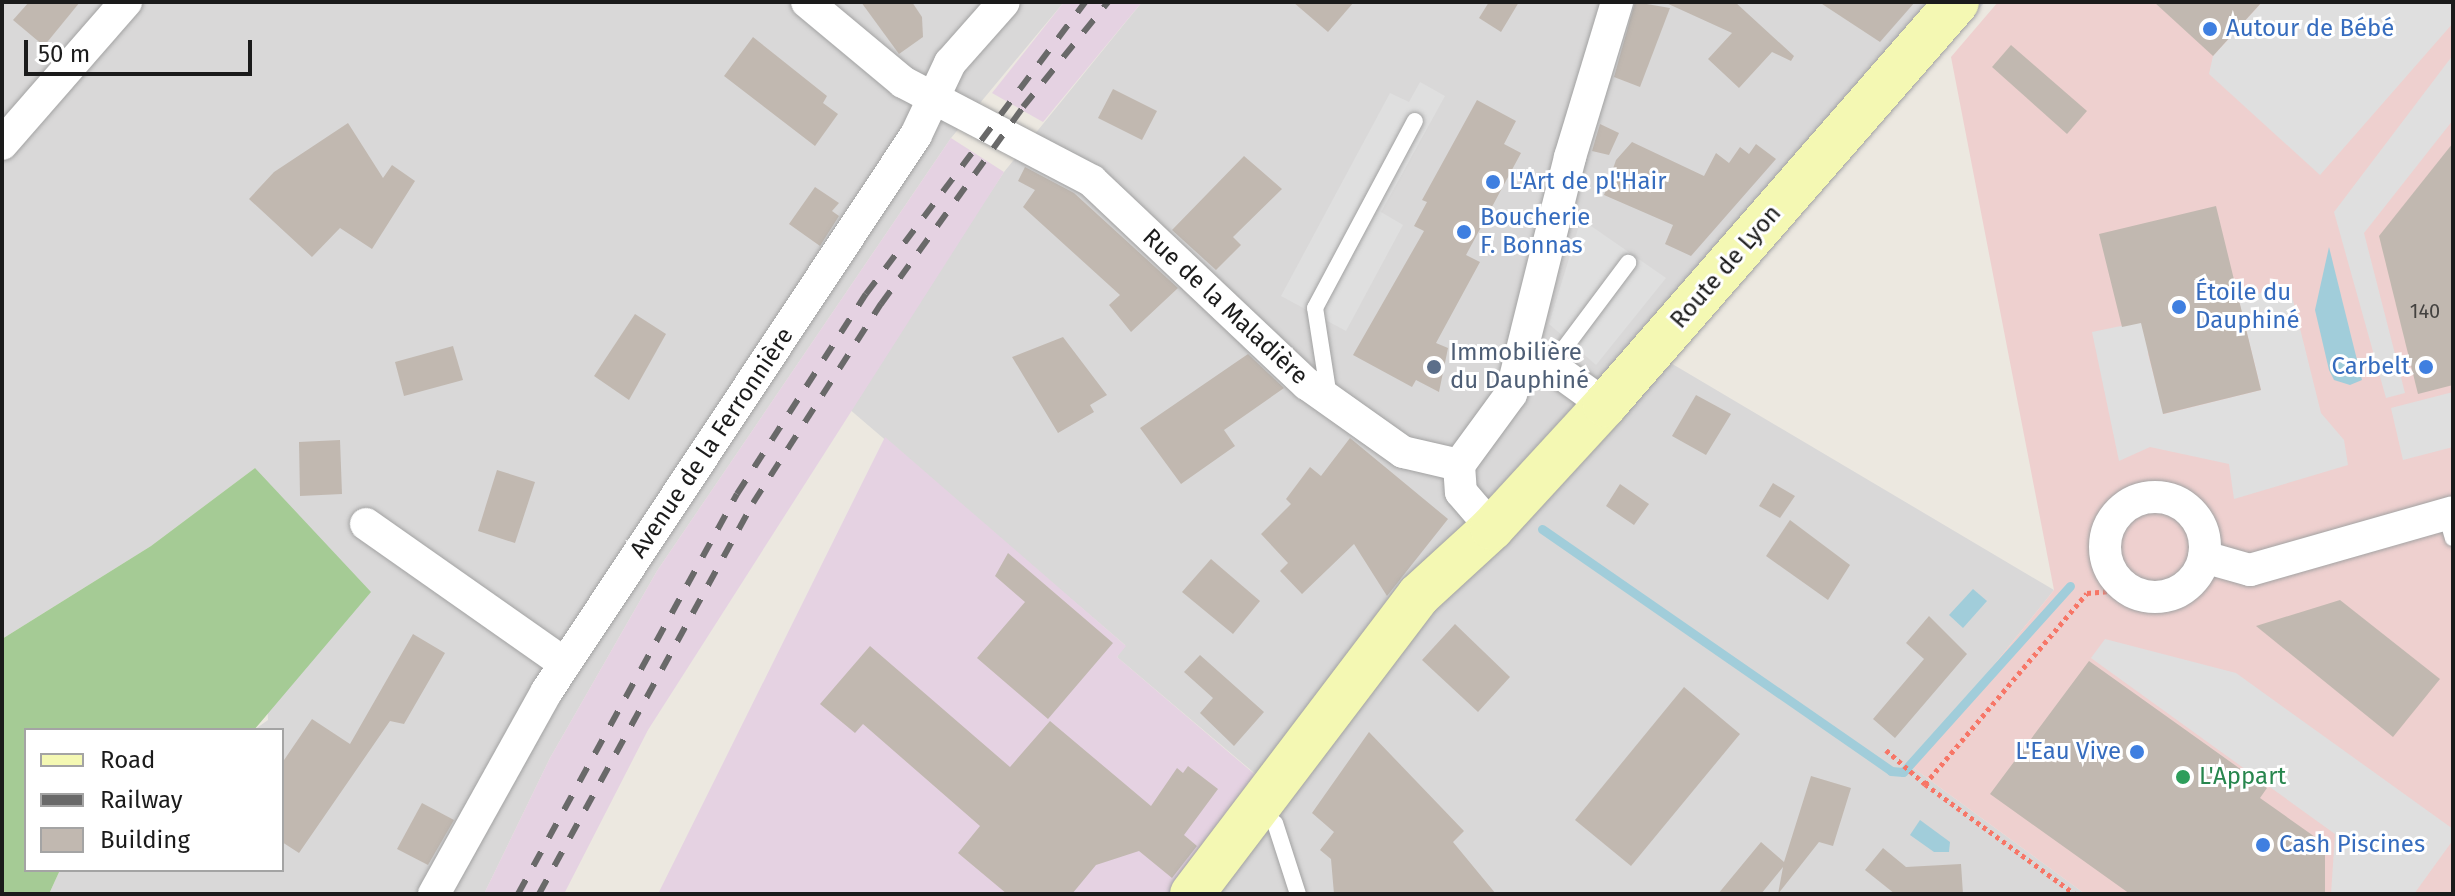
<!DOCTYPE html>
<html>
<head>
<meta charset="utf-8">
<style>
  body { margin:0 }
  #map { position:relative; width:2455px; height:896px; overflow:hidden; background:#ece8e0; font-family:"Fira Sans",sans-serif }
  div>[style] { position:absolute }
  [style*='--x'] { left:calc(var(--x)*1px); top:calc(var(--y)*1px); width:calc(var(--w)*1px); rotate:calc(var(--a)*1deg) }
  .residential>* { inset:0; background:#d9d8d8 }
  .commercial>* { inset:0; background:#eed0cf }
  .industrial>* { inset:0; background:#e5d2e2 }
  .forest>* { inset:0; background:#a5cb95 }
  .parking>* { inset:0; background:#dfdfdf }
  .water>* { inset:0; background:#a1cdda }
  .stream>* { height:9px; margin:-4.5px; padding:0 4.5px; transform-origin:4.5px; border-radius:4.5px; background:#a1cdda }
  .building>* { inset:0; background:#c1b8b0 }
  .path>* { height:5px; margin-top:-2.5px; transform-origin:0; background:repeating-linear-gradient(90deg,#f77667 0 4px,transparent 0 8px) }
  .roads { filter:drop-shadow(0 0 2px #a2a2a2) drop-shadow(0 0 2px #a2a2a2) }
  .lane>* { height:16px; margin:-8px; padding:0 8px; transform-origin:8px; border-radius:8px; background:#fff }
  .street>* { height:32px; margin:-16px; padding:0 16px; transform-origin:16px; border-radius:16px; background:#fff }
  .street>.ring { margin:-16px; padding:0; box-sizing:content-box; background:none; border:32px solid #fff; border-radius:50% }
  .secondary>* { height:44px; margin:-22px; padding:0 22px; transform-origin:22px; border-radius:22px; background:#f4f8b3 }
  .rail>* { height:6px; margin-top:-3px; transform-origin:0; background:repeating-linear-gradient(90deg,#696969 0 16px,transparent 0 32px) }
  .dots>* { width:22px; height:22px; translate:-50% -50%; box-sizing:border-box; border:4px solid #fff; border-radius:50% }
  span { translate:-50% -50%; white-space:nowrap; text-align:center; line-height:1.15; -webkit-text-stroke:6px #fff; paint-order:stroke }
  .number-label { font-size:20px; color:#444240 }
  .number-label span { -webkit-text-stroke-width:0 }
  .shop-label { font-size:24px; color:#366cbe }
  .left { translate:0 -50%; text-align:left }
  .right { translate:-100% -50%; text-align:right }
  .street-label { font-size:24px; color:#1b1b1b }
  .service-label { font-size:24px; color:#4e5e75 }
  .leisure-label { font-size:24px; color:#27864d }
  .frame { position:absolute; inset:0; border:4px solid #1b1b1b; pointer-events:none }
  .legend { position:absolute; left:24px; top:728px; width:260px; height:144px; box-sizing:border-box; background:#fff; border:2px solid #a4a4a4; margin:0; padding:10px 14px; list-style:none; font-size:24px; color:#1b1b1b }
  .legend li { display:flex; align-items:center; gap:16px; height:40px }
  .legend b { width:40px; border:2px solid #a4a4a4 }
  .scale { position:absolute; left:24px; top:40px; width:228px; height:36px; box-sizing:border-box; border:4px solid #1b1b1b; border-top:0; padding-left:10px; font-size:24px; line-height:28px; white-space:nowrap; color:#1b1b1b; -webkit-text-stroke:6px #fff; paint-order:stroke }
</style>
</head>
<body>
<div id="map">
  <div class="residential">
    <div style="clip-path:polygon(2px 2px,1064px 2px,951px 138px,657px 571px,550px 758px,484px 894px,49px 894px,60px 870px,282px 870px,282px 730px,254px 730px,268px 720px,255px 468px,151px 546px,2px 639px)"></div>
    <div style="clip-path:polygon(1142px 2px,1985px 2px,1664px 359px,2054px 590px,1912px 767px,2085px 894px,1172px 894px,1259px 777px,1117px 657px,1125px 645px,848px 408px,1004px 172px)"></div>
  </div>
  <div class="commercial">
    <div style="clip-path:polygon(1998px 2px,2453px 2px,2453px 894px,2085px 894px,1912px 767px,2054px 590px,1951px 57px)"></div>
  </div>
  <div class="industrial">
    <div style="clip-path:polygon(1064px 2px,1142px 2px,1043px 122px,992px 93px)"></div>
    <div style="clip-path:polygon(951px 138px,1004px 172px,648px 730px,564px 894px,484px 894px,550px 758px,657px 571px)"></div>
    <div style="clip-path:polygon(885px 437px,1126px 646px,1117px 657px,1259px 778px,1172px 894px,658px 894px)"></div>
  </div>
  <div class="forest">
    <div style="clip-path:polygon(255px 468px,371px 592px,254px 730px,26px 730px,26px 870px,60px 870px,49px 894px,2px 894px,2px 639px,151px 546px)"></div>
  </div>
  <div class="parking">
    <div style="clip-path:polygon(2262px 2px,2453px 2px,2453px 23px,2320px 175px,2209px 74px,2213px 56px)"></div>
    <div style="clip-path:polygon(2453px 55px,2453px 120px,2364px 233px,2405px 393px,2386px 398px,2334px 212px)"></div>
    <div style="clip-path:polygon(1420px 82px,1445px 96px,1381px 212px,1403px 225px,1346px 331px,1281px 296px,1390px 93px,1409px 102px)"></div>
    <div style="clip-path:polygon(1581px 219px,1666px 278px,1596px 365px,1549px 324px)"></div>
    <div style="clip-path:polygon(2290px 288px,2321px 413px,2344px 440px,2348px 465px,2234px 499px,2229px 464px,2150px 447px,2119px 461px,2092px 332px,2164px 317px,2148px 354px,2164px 414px,2261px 390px,2238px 297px)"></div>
    <div style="clip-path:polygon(2453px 392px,2453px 447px,2403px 460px,2391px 408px)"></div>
    <div style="clip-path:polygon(2105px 639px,2236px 673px,2453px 829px,2453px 840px,2414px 894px,2331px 894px,2335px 834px,2091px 658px)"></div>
  </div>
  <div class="water">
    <div style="clip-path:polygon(2329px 247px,2362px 380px,2350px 385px,2334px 380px,2329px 370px,2315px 310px)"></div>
    <div style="clip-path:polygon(1973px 589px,1987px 601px,1963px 628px,1949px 615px)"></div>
    <div style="clip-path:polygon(1920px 820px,1950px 842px,1949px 852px,1934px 852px,1910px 835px)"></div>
  </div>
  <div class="stream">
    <div style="--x:1542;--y:529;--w:425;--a:34.7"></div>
    <div style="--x:1891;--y:771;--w:12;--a:5"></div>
    <div style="--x:1903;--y:772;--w:250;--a:-48.1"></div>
  </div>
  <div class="building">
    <div style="clip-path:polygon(29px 2px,80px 2px,44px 46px,13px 20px)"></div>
    <div style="clip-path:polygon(861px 2px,912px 2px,922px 17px,923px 37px,899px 54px)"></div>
    <div style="clip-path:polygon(1293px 2px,1354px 2px,1328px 32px)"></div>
    <div style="clip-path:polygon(1489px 2px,1519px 2px,1501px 32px,1479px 18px)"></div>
    <div style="clip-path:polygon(1635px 2px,1670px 8px,1640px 87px,1614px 77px)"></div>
    <div style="clip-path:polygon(1664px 2px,1735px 2px,1794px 56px,1791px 61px,1772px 52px,1739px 88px,1708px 59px,1732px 33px)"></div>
    <div style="clip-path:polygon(1819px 2px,1915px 2px,1880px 42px)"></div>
    <div style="clip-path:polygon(2154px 2px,2262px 2px,2213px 56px)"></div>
    <div style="clip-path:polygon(753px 37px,827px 96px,823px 103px,838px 114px,815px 146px,724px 76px)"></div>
    <div style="clip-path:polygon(2011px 45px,2087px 111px,2067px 134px,1992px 67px)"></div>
    <div style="clip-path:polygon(1113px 89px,1157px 111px,1142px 140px,1098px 118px)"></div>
    <div style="clip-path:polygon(1477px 100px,1516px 121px,1504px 144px,1521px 153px,1466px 255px,1480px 262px,1436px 343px,1448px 348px,1439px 392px,1416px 380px,1412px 387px,1353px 355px,1424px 231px,1414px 226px,1427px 202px,1422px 200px)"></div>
    <div style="clip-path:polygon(348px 123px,383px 178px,392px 165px,415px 181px,372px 249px,340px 228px,312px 257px,249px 199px,274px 172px)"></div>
    <div style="clip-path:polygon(1600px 124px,1619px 133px,1609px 155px,1592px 151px)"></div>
    <div style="clip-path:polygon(1632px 142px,1704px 176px,1716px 153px,1729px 163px,1740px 147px,1749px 154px,1756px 144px,1776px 159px,1691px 256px,1665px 244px,1673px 225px,1604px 195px,1616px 160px)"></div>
    <div style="clip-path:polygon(2453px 143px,2453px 385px,2418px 394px,2379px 236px)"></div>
    <div style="clip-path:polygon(1244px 156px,1282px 189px,1233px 237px,1241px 245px,1216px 270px,1172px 230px)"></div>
    <div style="clip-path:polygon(1025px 167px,1074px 193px,1178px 288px,1131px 332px,1109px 305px,1120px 295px,1023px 207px,1035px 190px,1018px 181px)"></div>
    <div style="clip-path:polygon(815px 187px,839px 203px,832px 211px,839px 216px,820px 246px,789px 224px)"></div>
    <div style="clip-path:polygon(2216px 206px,2261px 390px,2163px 414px,2141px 323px,2122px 327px,2099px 234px)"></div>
    <div style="clip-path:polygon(635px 314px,666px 334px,629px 400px,594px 376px)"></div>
    <div style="clip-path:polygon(1063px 337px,1107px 395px,1090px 405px,1094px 412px,1058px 433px,1012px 357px)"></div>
    <div style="clip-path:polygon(453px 346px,463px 380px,404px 396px,395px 362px)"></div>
    <div style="clip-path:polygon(1248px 354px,1284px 388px,1224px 430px,1235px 446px,1181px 484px,1140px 428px)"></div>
    <div style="clip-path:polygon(1696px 395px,1731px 414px,1706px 455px,1672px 436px)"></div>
    <div style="clip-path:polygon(1350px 438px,1448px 519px,1387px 596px,1354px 544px,1302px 594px,1280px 571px,1288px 563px,1261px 534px,1291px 504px,1286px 499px,1310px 467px,1321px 476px)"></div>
    <div style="clip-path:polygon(340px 440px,342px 494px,300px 496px,299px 442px)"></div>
    <div style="clip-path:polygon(497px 470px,535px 482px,515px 543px,478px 531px)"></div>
    <div style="clip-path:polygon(1773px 483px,1795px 496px,1780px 518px,1759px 506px)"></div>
    <div style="clip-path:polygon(1620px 484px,1649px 504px,1634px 525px,1606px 506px)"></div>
    <div style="clip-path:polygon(1790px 520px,1850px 565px,1828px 600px,1766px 556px)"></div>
    <div style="clip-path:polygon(1008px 553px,1113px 643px,1048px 719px,977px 658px,1025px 602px,995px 576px)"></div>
    <div style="clip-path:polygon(1211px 559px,1260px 601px,1233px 634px,1182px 592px)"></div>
    <div style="clip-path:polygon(2340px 600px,2440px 679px,2393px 737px,2256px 626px)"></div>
    <div style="clip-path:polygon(1929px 616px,1967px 654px,1895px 738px,1873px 719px,1924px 659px,1906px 643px)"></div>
    <div style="clip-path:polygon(1455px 624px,1510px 677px,1478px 712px,1422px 660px)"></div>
    <div style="clip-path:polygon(413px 634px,445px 653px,404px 724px,390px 721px,299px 853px,282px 842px,282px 763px,312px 719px,350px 744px)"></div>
    <div style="clip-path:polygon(870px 646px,1010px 767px,1050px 721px,1151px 806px,1177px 768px,1183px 773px,1188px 766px,1218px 789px,1184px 835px,1197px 846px,1172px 878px,1139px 851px,1096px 865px,1072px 894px,1007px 894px,958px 853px,980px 826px,863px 724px,855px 733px,820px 704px)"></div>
    <div style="clip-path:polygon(1200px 655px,1264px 712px,1234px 746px,1200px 713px,1213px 698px,1184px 672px)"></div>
    <div style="clip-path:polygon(2089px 661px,2267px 788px,2260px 798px,2325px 844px,2325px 894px,2130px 894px,1990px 794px)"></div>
    <div style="clip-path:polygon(1684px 687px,1740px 734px,1631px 866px,1575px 820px)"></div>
    <div style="clip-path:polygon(1369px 732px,1464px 831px,1453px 842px,1496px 894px,1334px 894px,1331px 859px,1320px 850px,1334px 832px,1312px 813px)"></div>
    <div style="clip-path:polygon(1811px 776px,1851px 788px,1833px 846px,1819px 842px,1778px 894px,1783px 867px,1761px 894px,1718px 894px,1761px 842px,1784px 862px)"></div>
    <div style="clip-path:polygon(422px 803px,454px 820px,428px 865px,397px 849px)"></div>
    <div style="clip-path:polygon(1883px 848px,1906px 867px,1961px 864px,1963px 894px,1895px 894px,1865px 870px)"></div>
  </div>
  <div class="path">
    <div style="--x:1886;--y:750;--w:52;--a:41.1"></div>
    <div style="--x:1925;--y:784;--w:250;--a:-49.7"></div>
    <div style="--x:2087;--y:593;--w:23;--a:-5"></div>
    <div style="--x:1925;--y:784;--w:186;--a:36.3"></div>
  </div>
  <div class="roads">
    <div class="lane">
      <div style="--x:1551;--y:366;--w:129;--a:-53.2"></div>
      <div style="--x:1329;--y:397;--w:90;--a:-98.9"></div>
      <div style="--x:1315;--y:308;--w:212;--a:-61.9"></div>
      <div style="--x:2446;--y:514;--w:25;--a:74"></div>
      <div style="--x:1275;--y:823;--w:75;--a:72.1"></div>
    </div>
    <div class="street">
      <div style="--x:807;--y:2;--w:125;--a:39.8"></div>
      <div style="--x:903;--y:82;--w:213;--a:27.6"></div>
      <div style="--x:1092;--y:181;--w:296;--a:43.4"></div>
      <div style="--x:1307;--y:384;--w:118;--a:35.3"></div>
      <div style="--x:1403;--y:452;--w:57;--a:13.1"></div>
      <div style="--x:2;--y:144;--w:189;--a:-48.9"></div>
      <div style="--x:1521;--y:360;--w:31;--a:11"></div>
      <div style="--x:1551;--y:366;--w:67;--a:35.8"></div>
      <div style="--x:1459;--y:465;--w:88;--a:-53.8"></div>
      <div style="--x:1511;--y:394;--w:244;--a:-76"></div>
      <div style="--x:1570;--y:157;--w:162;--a:-73.1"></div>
      <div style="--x:1459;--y:465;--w:27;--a:86"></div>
      <div style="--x:1461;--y:492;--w:48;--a:49.3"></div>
      <div class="ring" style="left:2105px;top:497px;width:68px;height:68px"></div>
      <div style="--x:366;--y:524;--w:243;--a:35.1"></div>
      <div style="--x:2204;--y:557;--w:48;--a:15.8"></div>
      <div style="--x:2250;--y:570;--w:211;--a:-15.9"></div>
      <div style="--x:434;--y:894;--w:232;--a:-60.9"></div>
      <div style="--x:547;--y:691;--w:667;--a:-56.43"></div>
      <div style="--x:916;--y:135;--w:80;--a:-64.7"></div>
      <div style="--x:950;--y:63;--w:81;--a:-48.5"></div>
    </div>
    <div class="secondary">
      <div style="--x:1192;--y:894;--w:375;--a:-52.8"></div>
      <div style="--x:1419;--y:595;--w:99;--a:-42.5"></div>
      <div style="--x:1492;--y:528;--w:167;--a:-47.4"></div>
      <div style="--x:1605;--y:405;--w:535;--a:-48.86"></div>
    </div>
  </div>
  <div class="rail">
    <div style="--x:518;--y:894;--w:456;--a:-61.3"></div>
    <div style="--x:737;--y:494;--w:238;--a:-57.2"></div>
    <div style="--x:866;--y:294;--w:365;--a:-53.1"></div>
    <div style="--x:539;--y:894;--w:446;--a:-61.3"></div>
    <div style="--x:753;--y:503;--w:237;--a:-57.3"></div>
    <div style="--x:881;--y:304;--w:243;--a:-54.2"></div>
    <div style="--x:1023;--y:107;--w:135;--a:-51"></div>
  </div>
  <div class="dots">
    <div style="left:2210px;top:29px;background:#3f7fe0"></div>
    <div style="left:1493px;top:182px;background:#3f7fe0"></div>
    <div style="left:1464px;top:232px;background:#3f7fe0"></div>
    <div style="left:2179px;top:307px;background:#3f7fe0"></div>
    <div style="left:1434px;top:367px;background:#5c6f8a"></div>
    <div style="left:2426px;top:367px;background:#3f7fe0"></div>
    <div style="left:2137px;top:752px;background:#3f7fe0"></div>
    <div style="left:2183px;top:777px;background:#2e9e5b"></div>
    <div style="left:2263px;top:845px;background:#3f7fe0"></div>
  </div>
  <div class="number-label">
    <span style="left:2425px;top:311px">140</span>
  </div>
  <div class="shop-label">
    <span class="left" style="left:2226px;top:29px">Autour de Bébé</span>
    <span class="left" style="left:1509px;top:182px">L'Art de pl'Hair</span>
    <span class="left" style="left:1480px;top:232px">Boucherie<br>F. Bonnas</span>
    <span class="left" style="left:2195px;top:307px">Étoile du<br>Dauphiné</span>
    <span class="right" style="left:2410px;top:367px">Carbelt</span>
    <span class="right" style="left:2121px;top:752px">L'Eau Vive</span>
    <span class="left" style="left:2279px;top:845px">Cash Piscines</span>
  </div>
  <div class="street-label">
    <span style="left:1726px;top:267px;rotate:-49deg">Route de Lyon</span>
    <span style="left:1225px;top:307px;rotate:43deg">Rue de la Maladière</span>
    <span style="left:712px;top:443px;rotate:-56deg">Avenue de la Ferronnière</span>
  </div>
  <div class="service-label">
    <span class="left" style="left:1450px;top:367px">Immobilière<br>du Dauphiné</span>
  </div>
  <div class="leisure-label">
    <span class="left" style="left:2199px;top:777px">L'Appart</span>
  </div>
  <div class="frame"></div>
  <ul class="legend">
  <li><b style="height:10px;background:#f4f8b3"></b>Road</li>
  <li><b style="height:10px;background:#696969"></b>Railway</li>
  <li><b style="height:22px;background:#c1b8b0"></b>Building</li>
  </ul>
  <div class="scale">50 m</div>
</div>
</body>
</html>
